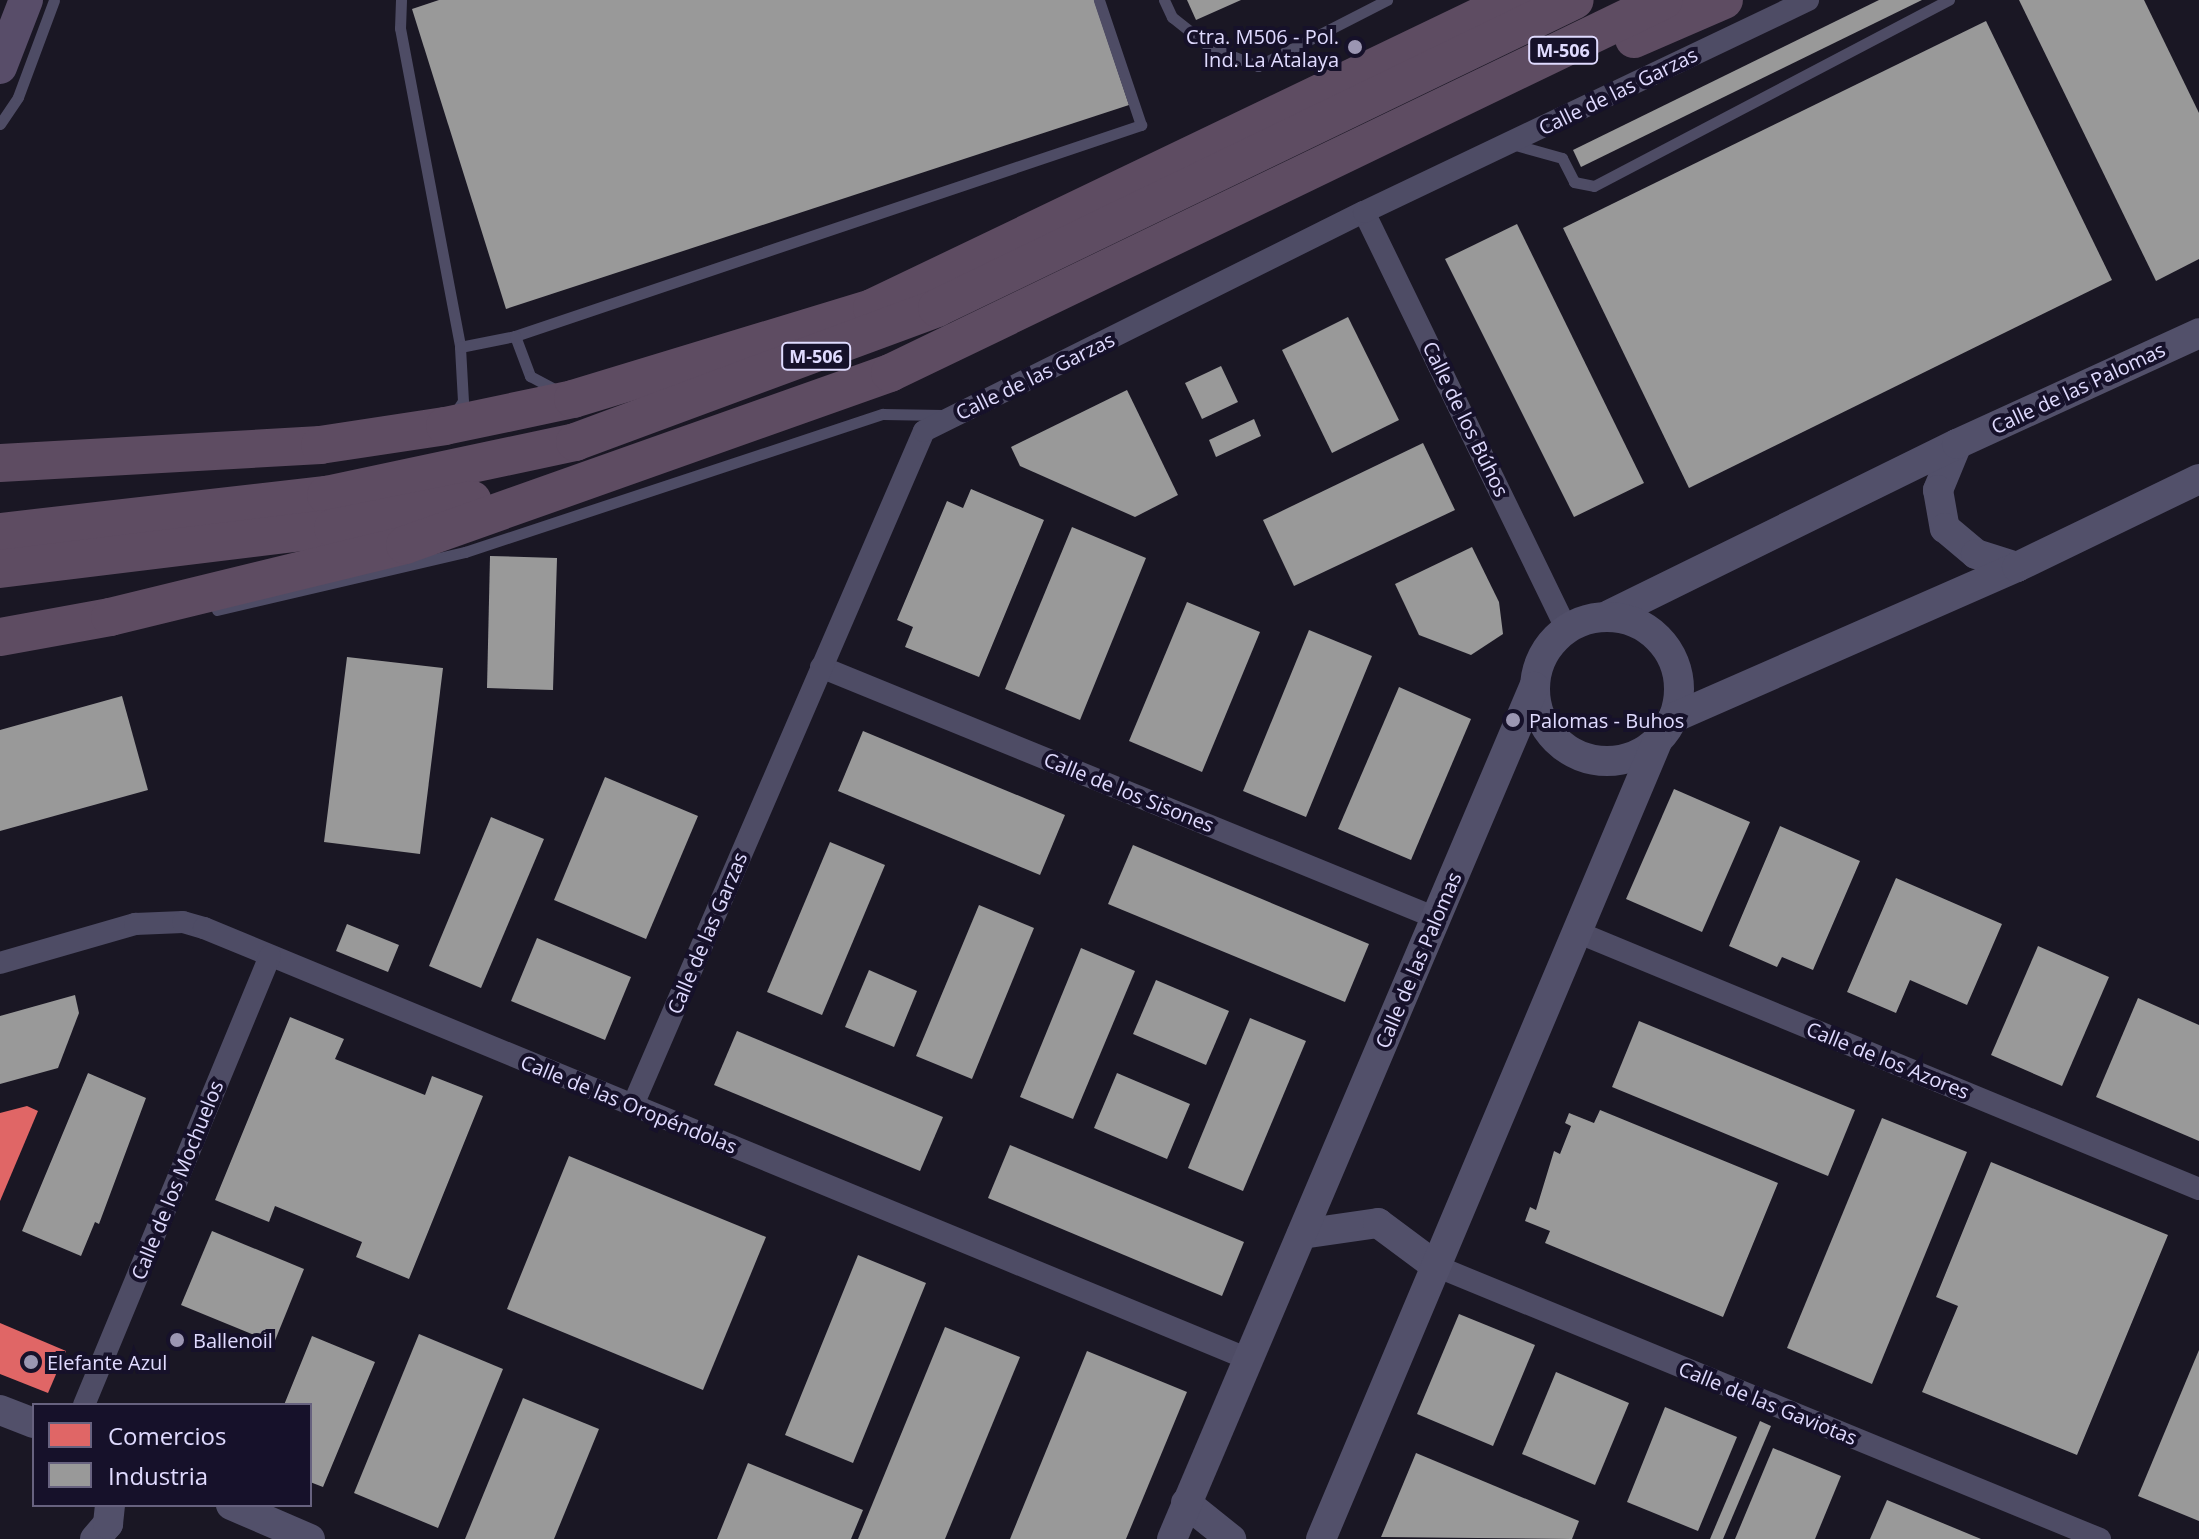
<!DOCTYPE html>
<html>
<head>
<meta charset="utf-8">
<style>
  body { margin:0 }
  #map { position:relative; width:2199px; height:1539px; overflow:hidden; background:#1a1724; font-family:"Open Sans",sans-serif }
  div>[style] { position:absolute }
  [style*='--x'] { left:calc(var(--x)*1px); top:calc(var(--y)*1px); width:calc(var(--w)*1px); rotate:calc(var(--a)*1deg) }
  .shops>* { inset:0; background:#e06666 }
  .industry>* { inset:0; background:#999 }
  .lane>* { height:11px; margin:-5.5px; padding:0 5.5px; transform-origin:5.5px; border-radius:5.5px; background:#4e4c65 }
  .street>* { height:22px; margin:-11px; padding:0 11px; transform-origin:11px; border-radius:11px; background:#4e4c65 }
  .secondary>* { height:30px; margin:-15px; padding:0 15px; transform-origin:15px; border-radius:15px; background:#52506a }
  .secondary>.ring { margin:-15px; padding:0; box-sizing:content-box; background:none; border:30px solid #52506a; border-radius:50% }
  .primary>* { height:34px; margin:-17px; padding:0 17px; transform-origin:17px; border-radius:17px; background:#584d69 }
  .highway>* { height:38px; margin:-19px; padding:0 19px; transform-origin:19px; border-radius:19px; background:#5e4c62 }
  .dots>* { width:22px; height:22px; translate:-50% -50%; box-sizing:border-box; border:4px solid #16112a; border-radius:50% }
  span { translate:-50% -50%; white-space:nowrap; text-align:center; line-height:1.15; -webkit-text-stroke:8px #16112a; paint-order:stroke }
  .shield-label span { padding:2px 6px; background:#16112a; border:2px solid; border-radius:6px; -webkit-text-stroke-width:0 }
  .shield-label { font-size:18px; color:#e0dbff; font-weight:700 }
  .poi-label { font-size:20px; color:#e0dbff }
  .right { translate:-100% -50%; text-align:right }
  .left { translate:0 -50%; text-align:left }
  .street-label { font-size:20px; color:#e0dbff }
  .legend { position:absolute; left:32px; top:1403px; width:280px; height:104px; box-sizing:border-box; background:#16112a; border:2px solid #67627f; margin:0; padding:10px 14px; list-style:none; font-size:24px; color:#e0dbff }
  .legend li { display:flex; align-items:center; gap:16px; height:40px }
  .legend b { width:40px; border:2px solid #67627f }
</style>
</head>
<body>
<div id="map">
  <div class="shops">
    <div style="clip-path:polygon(27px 1106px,38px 1111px,0 1201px,0 1113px)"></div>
    <div style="clip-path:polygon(0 1323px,66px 1351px,48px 1393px,0 1374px)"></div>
  </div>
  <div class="industry">
    <div style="clip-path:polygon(439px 0,1094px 0,1129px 105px,506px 309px,412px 9px)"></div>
    <div style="clip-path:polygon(1187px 0,1241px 0,1196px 20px)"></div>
    <div style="clip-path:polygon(1879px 0,1922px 0,1581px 167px,1573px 150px)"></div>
    <div style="clip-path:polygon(2019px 0,2144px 0,2199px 113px,2199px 259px,2156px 281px)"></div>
    <div style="clip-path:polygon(1986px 21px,2112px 280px,1689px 488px,1563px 228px)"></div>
    <div style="clip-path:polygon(1517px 224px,1644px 483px,1574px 517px,1445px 259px)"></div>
    <div style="clip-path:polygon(1348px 317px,1399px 420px,1332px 453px,1282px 350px)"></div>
    <div style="clip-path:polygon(1221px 366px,1238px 402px,1202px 419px,1185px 383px)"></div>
    <div style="clip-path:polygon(1127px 390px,1178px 495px,1135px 517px,1020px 466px,1011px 447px)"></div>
    <div style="clip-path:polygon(1254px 419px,1261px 436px,1216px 457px,1209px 440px)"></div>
    <div style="clip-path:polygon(1423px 443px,1455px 510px,1294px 586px,1263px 520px)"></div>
    <div style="clip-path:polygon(971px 489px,1044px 520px,979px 677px,905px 647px,913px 627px,897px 620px,947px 501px,963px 508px)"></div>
    <div style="clip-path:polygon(1072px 527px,1146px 558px,1080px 720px,1005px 689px)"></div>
    <div style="clip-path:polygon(1472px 547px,1499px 602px,1503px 634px,1471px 655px,1419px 635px,1395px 584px)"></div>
    <div style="clip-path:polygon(490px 556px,557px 558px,553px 690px,487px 688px)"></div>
    <div style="clip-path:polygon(1187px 602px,1260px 632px,1202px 772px,1129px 741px)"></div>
    <div style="clip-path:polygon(1309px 630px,1372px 656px,1306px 817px,1243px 791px)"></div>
    <div style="clip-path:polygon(347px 657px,443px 668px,420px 854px,324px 842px)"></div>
    <div style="clip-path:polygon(1399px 687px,1471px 719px,1411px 860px,1338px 829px)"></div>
    <div style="clip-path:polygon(122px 696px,148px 790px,0 831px,0 730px)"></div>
    <div style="clip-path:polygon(863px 731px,1065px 815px,1040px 875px,838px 791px)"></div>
    <div style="clip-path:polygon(605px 777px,698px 816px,646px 939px,554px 900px)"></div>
    <div style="clip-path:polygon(1674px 789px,1750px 822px,1702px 932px,1626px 899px)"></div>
    <div style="clip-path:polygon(491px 817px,544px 839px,481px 988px,429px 966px)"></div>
    <div style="clip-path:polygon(1780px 826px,1860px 861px,1813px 970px,1782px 957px,1777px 967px,1729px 946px)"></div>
    <div style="clip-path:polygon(830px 842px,885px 865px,822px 1015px,767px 992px)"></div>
    <div style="clip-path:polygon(1133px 845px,1369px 944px,1345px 1002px,1108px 904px)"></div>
    <div style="clip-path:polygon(1896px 878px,2002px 924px,1967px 1005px,1910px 980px,1896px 1013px,1847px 992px)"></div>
    <div style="clip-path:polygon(979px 905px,1034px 928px,972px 1079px,916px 1056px)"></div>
    <div style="clip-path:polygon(347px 924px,399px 945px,388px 972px,336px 951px)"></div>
    <div style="clip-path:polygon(537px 938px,631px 977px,605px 1040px,511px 1001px)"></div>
    <div style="clip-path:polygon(2038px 946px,2109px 977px,2062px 1086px,1991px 1055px)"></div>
    <div style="clip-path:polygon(1081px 948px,1135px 971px,1073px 1119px,1020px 1097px)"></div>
    <div style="clip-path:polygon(869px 970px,917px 991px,894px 1047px,845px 1027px)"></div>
    <div style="clip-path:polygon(1156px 980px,1229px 1011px,1206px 1065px,1133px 1034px)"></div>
    <div style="clip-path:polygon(75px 995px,79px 1013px,58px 1068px,0 1084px,0 1016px)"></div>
    <div style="clip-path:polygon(2138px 998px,2199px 1025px,2199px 1141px,2096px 1097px)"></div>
    <div style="clip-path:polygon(290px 1017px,344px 1039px,335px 1059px,425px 1095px,432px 1076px,483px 1096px,409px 1279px,356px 1257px,362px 1242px,275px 1206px,269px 1222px,215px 1200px)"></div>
    <div style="clip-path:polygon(1250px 1018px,1306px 1041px,1243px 1191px,1188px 1168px)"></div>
    <div style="clip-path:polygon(1639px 1021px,1855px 1110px,1828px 1176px,1612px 1087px)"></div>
    <div style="clip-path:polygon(737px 1031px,943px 1117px,920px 1171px,714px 1085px)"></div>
    <div style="clip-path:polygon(88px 1073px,146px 1098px,99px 1224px,95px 1222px,81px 1256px,22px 1231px)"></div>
    <div style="clip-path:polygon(1117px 1073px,1190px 1104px,1167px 1159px,1094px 1128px)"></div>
    <div style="clip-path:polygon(1600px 1110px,1778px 1183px,1723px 1317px,1545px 1243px,1550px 1231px,1525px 1221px,1530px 1207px,1536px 1210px,1554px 1151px,1560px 1154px,1571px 1126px,1565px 1123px,1569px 1113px,1594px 1123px)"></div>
    <div style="clip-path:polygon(1882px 1118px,1967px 1152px,1872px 1384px,1787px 1348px)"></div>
    <div style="clip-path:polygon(1010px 1145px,1244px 1242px,1222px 1296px,988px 1198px)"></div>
    <div style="clip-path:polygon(569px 1156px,766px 1237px,703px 1390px,507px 1309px)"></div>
    <div style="clip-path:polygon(1991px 1162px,2168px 1235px,2077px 1455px,1922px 1392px,1958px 1306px,1936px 1297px)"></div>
    <div style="clip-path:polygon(212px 1231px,304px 1269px,274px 1343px,181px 1305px)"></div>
    <div style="clip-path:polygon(858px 1255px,926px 1283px,853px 1463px,785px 1435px)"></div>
    <div style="clip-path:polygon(1459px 1314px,1535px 1345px,1493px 1446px,1417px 1414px)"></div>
    <div style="clip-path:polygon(945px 1327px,1020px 1357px,945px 1539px,858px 1539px)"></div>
    <div style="clip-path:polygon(419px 1334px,503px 1369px,438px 1528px,354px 1493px)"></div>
    <div style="clip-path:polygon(312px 1336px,375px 1362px,323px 1487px,310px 1482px,310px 1405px,284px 1405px)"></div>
    <div style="clip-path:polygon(2199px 1350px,2199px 1521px,2138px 1496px)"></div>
    <div style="clip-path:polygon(1087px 1351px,1187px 1392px,1126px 1539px,1010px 1539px)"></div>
    <div style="clip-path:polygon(1556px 1372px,1629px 1403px,1595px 1485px,1522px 1454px)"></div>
    <div style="clip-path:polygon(523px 1398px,599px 1429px,554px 1539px,465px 1539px)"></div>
    <div style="clip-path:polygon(1665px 1407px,1737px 1437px,1698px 1531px,1627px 1502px)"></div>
    <div style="clip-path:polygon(1760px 1421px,1771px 1426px,1723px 1539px,1710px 1539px)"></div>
    <div style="clip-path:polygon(1773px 1448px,1841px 1476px,1815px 1539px,1735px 1539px)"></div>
    <div style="clip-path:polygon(1416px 1453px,1579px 1521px,1572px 1539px,1381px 1537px)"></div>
    <div style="clip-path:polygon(748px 1463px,863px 1510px,851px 1539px,717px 1539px)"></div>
    <div style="clip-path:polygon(1887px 1500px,1981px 1539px,1870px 1539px)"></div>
  </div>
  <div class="lane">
    <div style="--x:401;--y:0;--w:28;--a:92"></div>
    <div style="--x:400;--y:28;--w:325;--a:79.3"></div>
    <div style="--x:1164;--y:0;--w:19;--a:65"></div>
    <div style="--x:1172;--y:17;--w:50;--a:38.5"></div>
    <div style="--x:1211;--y:48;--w:50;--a:21"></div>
    <div style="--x:1258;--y:66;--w:145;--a:-27.1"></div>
    <div style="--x:0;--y:124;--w:32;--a:-56"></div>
    <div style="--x:18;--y:97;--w:103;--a:-69.6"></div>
    <div style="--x:1512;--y:144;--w:52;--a:15.6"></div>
    <div style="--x:1562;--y:158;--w:27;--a:63"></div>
    <div style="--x:1574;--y:182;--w:20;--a:11"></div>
    <div style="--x:1594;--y:186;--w:401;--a:-27.7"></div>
    <div style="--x:515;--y:336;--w:661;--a:-18.63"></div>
    <div style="--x:1141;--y:125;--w:132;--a:-108.6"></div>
    <div style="--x:455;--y:413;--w:14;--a:-56"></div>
    <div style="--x:463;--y:401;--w:54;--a:-93.2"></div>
    <div style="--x:460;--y:347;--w:56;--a:-11.3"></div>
    <div style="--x:515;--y:336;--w:43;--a:69.4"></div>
    <div style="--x:530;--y:376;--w:32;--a:28"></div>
    <div style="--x:217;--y:610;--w:255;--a:-13.2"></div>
    <div style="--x:465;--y:552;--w:440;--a:-18.3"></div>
    <div style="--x:883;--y:414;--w:60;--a:1"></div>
  </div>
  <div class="street">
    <div style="--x:1364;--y:212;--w:462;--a:64.1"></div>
    <div style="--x:821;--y:667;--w:664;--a:22.2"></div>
    <div style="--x:1577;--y:932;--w:673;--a:22.45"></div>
    <div style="--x:0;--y:963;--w:141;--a:-16.1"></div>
    <div style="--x:135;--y:924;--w:48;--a:-2.4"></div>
    <div style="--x:183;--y:922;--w:22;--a:16"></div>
    <div style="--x:204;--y:928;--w:1129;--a:22.43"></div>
    <div style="--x:633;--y:1105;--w:734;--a:-66.65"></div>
    <div style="--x:924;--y:431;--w:491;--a:-26.5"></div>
    <div style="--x:1364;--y:212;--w:492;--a:-25.5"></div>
    <div style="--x:1436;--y:1266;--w:718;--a:22.35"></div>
    <div style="--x:84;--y:1405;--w:486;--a:-67.5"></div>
  </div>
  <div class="secondary">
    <div style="--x:1957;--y:444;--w:50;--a:112.4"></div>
    <div style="--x:1938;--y:490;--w:39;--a:80"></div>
    <div style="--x:1945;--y:528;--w:40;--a:40"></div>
    <div style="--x:1976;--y:554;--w:43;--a:17.6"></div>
    <div style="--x:1609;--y:615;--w:388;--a:-26.2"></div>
    <div style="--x:1957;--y:444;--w:266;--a:-24.6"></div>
    <div class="ring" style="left:1535px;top:617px;width:114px;height:114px"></div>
    <div style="--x:1673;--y:718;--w:376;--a:-23.7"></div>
    <div style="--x:2017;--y:567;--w:202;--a:-25.8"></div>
    <div style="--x:1302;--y:1234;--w:77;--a:-8.2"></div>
    <div style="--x:1378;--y:1223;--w:72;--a:36.6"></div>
    <div style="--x:0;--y:1410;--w:36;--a:21"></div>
    <div style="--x:1186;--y:1503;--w:58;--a:38.7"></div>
    <div style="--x:231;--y:1505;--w:86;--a:23.3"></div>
    <div style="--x:95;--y:1539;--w:20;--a:-49"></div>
    <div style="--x:108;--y:1524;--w:19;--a:-84"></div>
    <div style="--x:1172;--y:1539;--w:926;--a:-66.98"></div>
    <div style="--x:1321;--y:1539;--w:865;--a:-67.14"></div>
  </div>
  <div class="primary">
    <div style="--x:0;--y:67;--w:72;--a:-68.8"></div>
  </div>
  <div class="highway">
    <div style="--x:1634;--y:39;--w:98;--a:-23.4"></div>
    <div style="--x:0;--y:463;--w:321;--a:-3.2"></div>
    <div style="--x:320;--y:445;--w:126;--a:-8.6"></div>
    <div style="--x:445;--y:426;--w:131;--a:-11.9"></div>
    <div style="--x:573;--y:399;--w:313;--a:-16.9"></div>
    <div style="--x:872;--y:308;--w:712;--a:-25.63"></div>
    <div style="--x:0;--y:532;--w:328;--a:-6.5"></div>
    <div style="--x:326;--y:495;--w:255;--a:-12"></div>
    <div style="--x:575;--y:442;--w:386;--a:-20.3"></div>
    <div style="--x:937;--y:308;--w:708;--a:-25.77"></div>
    <div style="--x:0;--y:569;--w:336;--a:-7"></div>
    <div style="--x:333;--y:528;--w:142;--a:-11.4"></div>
    <div style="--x:0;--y:637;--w:112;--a:-10.3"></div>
    <div style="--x:110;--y:617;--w:304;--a:-13.7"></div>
    <div style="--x:405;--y:545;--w:515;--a:-19.53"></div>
    <div style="--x:890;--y:373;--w:859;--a:-25.73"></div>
  </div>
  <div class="dots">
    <div style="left:1355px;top:47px;background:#9b96b2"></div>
    <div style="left:1513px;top:720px;background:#9b96b2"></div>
    <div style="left:177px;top:1340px;background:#9b96b2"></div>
    <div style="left:31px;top:1362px;background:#9b96b2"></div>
  </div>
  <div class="shield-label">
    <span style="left:1563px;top:50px">M-506</span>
    <span style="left:816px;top:356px">M-506</span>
  </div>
  <div class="poi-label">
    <span class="right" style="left:1339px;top:48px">Ctra. M506 - Pol.<br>Ind. La Atalaya</span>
    <span class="left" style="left:1529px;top:720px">Palomas - Buhos</span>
    <span class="left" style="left:193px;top:1340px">Ballenoil</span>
    <span class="left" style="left:47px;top:1362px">Elefante Azul</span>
  </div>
  <div class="street-label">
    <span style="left:1618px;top:91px;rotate:-26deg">Calle de las Garzas</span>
    <span style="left:1035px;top:376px;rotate:-26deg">Calle de las Garzas</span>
    <span style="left:2078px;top:388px;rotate:-25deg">Calle de las Palomas</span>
    <span style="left:1466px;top:419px;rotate:64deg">Calle de los Búhos</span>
    <span style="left:1129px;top:792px;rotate:22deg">Calle de los Sisones</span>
    <span style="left:707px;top:933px;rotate:-67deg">Calle de las Garzas</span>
    <span style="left:1418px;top:960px;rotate:-67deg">Calle de las Palomas</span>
    <span style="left:1888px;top:1060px;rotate:22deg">Calle de los Azores</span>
    <span style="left:629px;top:1104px;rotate:22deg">Calle de las Oropéndolas</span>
    <span style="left:177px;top:1180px;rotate:-68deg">Calle de los Mochuelos</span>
    <span style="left:1768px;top:1403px;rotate:22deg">Calle de las Gaviotas</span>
  </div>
  <ul class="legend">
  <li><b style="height:22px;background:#e06666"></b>Comercios</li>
  <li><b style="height:22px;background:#999"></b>Industria</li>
  </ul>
</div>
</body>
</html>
